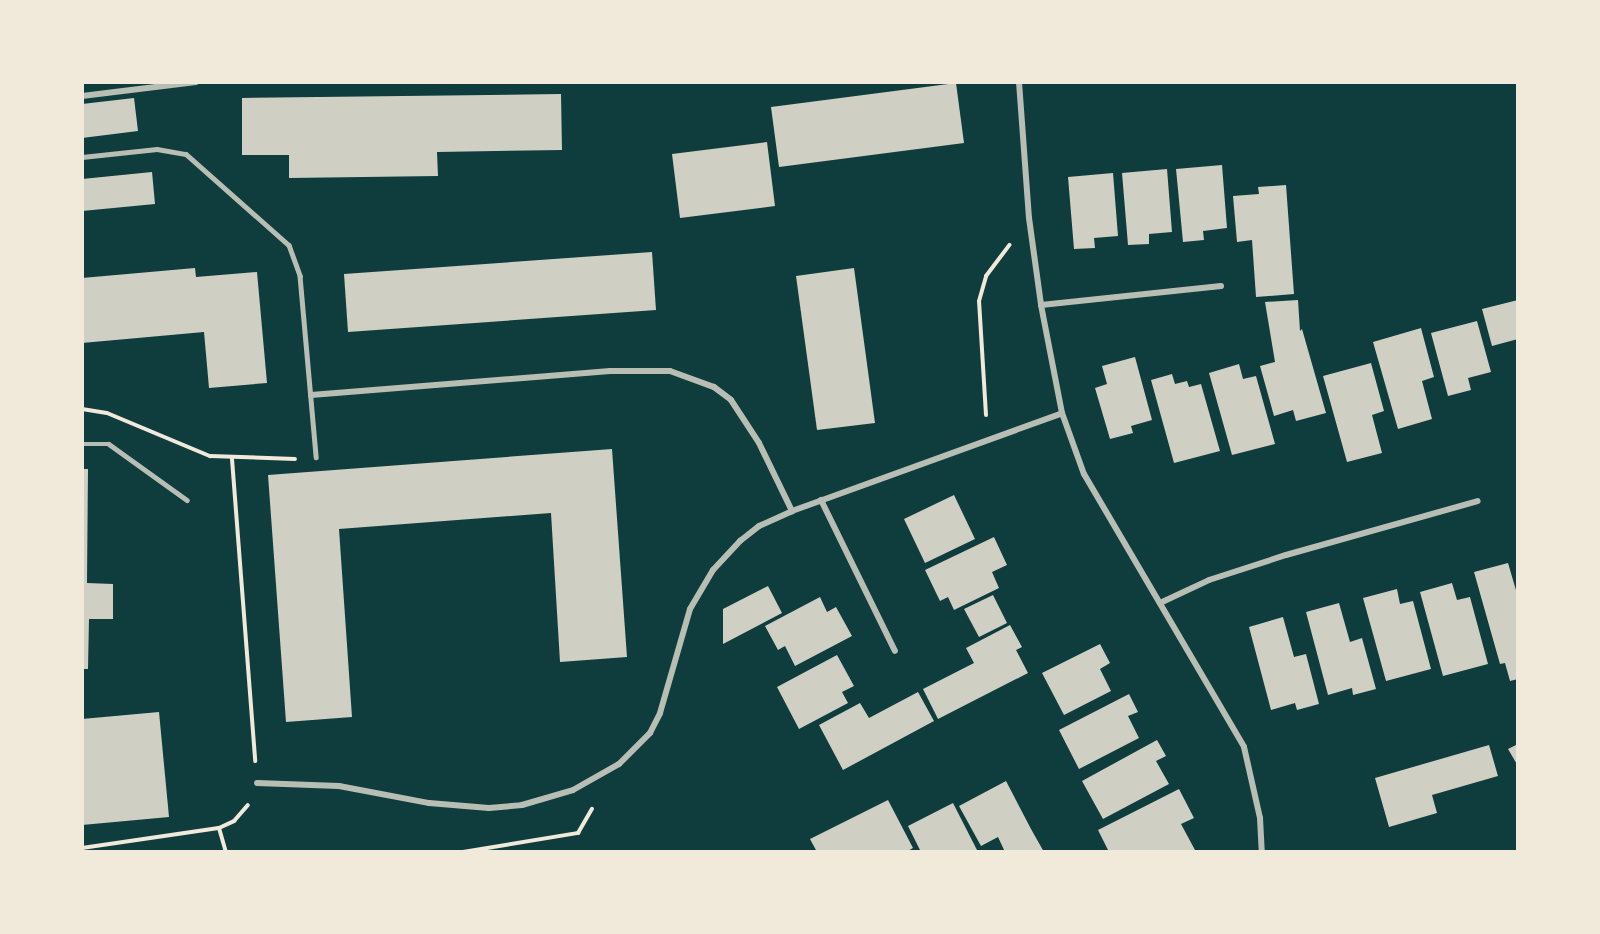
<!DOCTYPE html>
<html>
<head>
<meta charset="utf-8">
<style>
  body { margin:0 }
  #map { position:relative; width:1600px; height:934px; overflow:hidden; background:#0f3d3e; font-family:"Fira Sans Condensed",sans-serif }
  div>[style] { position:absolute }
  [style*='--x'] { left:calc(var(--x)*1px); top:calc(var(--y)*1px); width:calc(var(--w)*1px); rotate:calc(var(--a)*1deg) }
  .building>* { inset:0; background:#cfcfc3 }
  .path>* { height:4px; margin:-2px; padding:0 2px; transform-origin:2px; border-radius:2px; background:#f1e9da }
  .service>* { height:4.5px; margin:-2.25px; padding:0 2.25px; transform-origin:2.25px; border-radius:2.25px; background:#b8beb3 }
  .minor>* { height:6px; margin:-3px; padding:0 3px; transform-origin:3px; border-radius:3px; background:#b8beb3 }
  span { translate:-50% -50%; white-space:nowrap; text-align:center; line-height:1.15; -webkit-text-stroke:6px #f1e9da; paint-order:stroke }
  .frame { position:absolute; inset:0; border:84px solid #f1e9da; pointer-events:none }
</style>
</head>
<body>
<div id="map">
  <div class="building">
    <div style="clip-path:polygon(956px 83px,964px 143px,779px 167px,771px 107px)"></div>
    <div style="clip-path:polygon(561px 94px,562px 150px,437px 152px,438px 176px,289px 178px,289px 155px,242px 155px,242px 98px)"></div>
    <div style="clip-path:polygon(134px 98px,138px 131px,82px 138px,82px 104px)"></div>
    <div style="clip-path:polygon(767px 142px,775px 206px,680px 218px,672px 154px)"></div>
    <div style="clip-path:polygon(1222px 165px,1227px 228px,1203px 231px,1204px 240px,1183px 242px,1176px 169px)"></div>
    <div style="clip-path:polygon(1167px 169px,1172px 232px,1149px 234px,1149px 244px,1128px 245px,1122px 173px)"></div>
    <div style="clip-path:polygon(152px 172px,155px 204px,82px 211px,82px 179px)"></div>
    <div style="clip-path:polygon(1113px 173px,1118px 236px,1094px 238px,1095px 248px,1074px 249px,1068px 177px)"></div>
    <div style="clip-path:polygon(1286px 185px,1294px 294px,1256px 297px,1252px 240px,1237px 242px,1233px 196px,1259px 194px,1258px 187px)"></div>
    <div style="clip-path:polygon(652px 252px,656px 310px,348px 332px,344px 274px)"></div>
    <div style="clip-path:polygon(195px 268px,196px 277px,257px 272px,267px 383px,209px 388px,204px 332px,82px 343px,82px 278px)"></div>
    <div style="clip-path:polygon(854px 268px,875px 423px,817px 430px,796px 276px)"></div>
    <div style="clip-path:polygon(1298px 300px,1300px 331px,1302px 329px,1326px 413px,1296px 421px,1293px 410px,1274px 416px,1260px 366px,1275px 362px,1265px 302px)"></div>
    <div style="clip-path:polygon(1518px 300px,1518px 339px,1492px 346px,1482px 309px)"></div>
    <div style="clip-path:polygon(1477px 321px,1491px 372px,1468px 378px,1471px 390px,1448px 396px,1431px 333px)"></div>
    <div style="clip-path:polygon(1421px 328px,1434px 377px,1422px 381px,1432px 419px,1398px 429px,1373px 342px)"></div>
    <div style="clip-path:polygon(1135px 357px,1152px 420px,1131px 426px,1133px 433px,1110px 439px,1095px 388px,1107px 384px,1102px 366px)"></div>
    <div style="clip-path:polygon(1371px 363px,1384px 411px,1372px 415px,1382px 453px,1347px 462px,1323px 376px)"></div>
    <div style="clip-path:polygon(1239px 364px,1243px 379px,1256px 376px,1275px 444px,1232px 455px,1209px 373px)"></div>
    <div style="clip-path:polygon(1172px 374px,1175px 384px,1187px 381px,1189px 387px,1201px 384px,1220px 451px,1174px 463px,1151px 380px)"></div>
    <div style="clip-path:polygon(612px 449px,627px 657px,560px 662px,551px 513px,339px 529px,352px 717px,286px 722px,268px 475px)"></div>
    <div style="clip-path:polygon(82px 469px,88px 469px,87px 583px,113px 584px,113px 619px,89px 619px,88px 669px,82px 669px)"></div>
    <div style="clip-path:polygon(954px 495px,975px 539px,925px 563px,904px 519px)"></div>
    <div style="clip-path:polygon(994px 537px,1007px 565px,992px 572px,999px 588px,954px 610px,948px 597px,940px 601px,925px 570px)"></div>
    <div style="clip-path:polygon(1508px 563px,1518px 597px,1518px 679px,1510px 681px,1505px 663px,1500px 664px,1474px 572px)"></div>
    <div style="clip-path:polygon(1452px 583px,1457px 600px,1470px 597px,1488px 664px,1443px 676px,1420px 592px)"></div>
    <div style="clip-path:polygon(768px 586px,782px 613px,723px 644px,723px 609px)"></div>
    <div style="clip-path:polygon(1397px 589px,1400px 604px,1413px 601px,1431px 669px,1386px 681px,1363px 598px)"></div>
    <div style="clip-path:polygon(993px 595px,1007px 623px,979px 637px,964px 609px)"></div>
    <div style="clip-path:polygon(820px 597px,827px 612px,836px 607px,852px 636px,795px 666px,785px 646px,778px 650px,765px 626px)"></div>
    <div style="clip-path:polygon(1339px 603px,1350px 642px,1362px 638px,1376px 689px,1353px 695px,1352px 688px,1328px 695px,1306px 612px)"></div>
    <div style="clip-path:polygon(1283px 617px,1294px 657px,1306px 654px,1319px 704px,1297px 710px,1295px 703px,1271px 710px,1249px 627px)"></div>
    <div style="clip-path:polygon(1010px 625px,1022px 647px,1016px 650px,1028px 673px,938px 719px,923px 689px,974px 663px,966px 648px)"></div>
    <div style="clip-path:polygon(1100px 644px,1110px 663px,1100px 669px,1111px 691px,1064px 715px,1042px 673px)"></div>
    <div style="clip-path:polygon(837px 655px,854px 686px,842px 692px,848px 703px,799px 729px,777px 687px)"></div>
    <div style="clip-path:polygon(918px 692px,934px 721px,843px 770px,819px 725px,860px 703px,869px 718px)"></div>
    <div style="clip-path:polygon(1129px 694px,1138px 712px,1128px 716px,1139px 738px,1079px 769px,1059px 730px)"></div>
    <div style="clip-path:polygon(159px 712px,169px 817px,82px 825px,82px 719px)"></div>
    <div style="clip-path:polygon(1157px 740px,1166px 756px,1156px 761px,1169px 784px,1103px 819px,1082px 781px)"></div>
    <div style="clip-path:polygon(1518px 744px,1518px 766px,1508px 749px)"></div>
    <div style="clip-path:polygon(1489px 745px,1498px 776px,1432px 795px,1437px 813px,1389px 827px,1375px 778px)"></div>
    <div style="clip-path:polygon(1006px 781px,1031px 829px,1044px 852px,1005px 852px,998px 837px,981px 846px,959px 806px)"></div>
    <div style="clip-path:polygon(1179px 789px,1194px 818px,1181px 824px,1195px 850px,1109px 852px,1098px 830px)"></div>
    <div style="clip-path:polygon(888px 800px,913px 848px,906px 852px,817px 852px,810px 839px)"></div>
    <div style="clip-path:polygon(953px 803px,978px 852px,921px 852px,908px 826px)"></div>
  </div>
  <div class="path">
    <div style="--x:82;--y:409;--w:25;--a:9"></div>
    <div style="--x:107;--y:413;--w:112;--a:22.7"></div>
    <div style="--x:210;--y:456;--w:85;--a:2"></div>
    <div style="--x:986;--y:415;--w:114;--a:-93.5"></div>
    <div style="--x:979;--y:301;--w:26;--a:-74"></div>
    <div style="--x:986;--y:276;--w:39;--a:-53"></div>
    <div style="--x:232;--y:459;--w:303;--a:85.6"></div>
    <div style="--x:219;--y:828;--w:25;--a:74"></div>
    <div style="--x:82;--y:848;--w:138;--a:-8.3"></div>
    <div style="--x:219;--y:828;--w:17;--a:-25"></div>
    <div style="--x:234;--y:821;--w:21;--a:-49"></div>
    <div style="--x:463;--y:852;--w:117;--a:-9.4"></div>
    <div style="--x:578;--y:833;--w:28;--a:-60"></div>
  </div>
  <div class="service">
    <div style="--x:82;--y:157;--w:75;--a:-6.1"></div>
    <div style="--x:157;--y:149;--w:29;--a:10"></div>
    <div style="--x:186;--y:154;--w:137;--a:41.5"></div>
    <div style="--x:289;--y:245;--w:33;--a:70"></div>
    <div style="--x:300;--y:276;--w:182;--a:84.9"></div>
    <div style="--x:82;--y:444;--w:27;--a:0"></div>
    <div style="--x:109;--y:444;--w:96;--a:35.7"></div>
  </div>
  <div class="minor">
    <div style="--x:1019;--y:82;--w:136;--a:85.8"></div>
    <div style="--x:1029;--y:218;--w:88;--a:82.1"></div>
    <div style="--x:1041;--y:305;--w:110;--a:79"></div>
    <div style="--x:1062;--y:413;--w:65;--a:70.2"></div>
    <div style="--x:1084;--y:474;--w:316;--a:59.6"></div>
    <div style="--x:1244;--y:747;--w:73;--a:77.3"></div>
    <div style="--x:1260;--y:818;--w:34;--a:87"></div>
    <div style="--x:82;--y:96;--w:115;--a:-7"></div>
    <div style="--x:1041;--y:305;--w:181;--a:-6"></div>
    <div style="--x:311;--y:395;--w:300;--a:-4.6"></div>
    <div style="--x:610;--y:371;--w:60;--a:0"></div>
    <div style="--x:670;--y:371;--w:47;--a:20"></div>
    <div style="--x:714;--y:387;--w:21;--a:37"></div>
    <div style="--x:731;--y:400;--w:51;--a:56.9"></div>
    <div style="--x:759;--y:443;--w:76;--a:64.1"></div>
    <div style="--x:821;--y:500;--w:168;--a:63.9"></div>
    <div style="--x:1160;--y:603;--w:54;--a:-25.1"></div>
    <div style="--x:1209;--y:580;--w:81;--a:-18"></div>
    <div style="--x:1286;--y:555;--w:199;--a:-15.7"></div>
    <div style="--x:257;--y:783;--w:82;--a:2.1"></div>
    <div style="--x:339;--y:786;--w:92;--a:10.7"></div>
    <div style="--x:429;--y:803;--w:60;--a:4.8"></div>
    <div style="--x:489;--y:808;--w:33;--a:-5"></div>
    <div style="--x:522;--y:805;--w:53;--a:-16.4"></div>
    <div style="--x:573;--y:790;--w:53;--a:-29.5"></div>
    <div style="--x:619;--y:764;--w:44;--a:-45"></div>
    <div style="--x:650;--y:733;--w:22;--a:-63"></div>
    <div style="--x:660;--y:713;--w:108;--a:-73.9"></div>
    <div style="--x:690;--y:609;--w:45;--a:-59.5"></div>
    <div style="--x:713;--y:570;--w:40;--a:-47"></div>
    <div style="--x:740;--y:541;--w:24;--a:-38"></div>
    <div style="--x:759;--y:526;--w:36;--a:-24"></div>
    <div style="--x:792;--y:511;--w:287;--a:-19.9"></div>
  </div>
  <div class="frame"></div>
</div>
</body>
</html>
